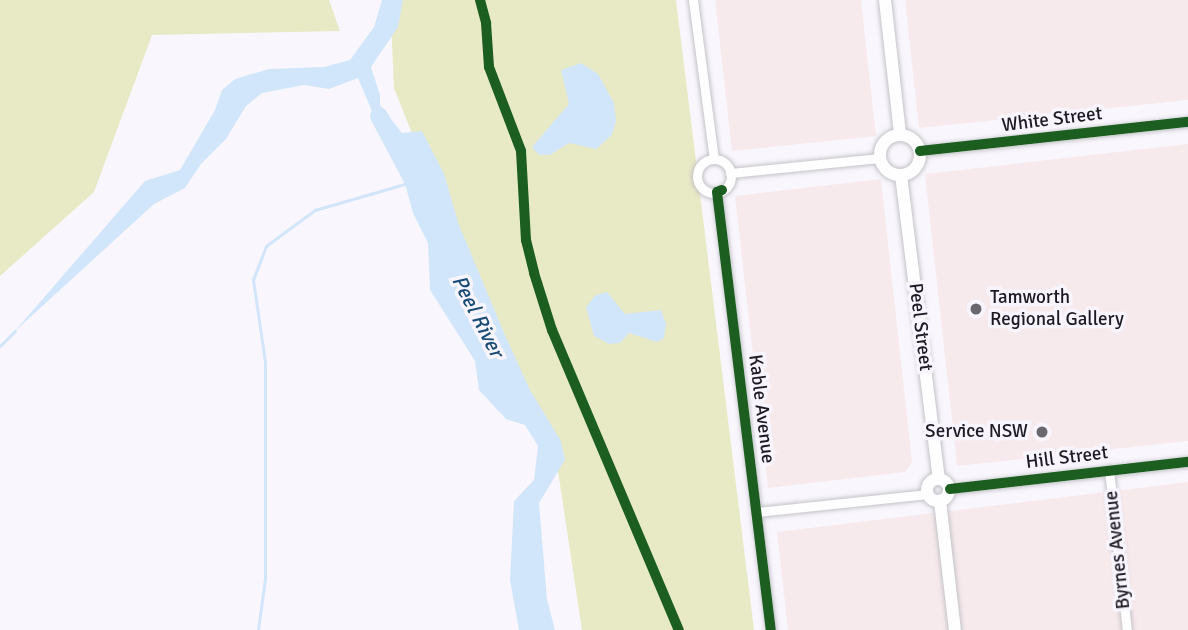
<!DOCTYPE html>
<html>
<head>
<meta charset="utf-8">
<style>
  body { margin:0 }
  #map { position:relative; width:1188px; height:630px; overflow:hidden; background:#f9f7fd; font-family:Signika,sans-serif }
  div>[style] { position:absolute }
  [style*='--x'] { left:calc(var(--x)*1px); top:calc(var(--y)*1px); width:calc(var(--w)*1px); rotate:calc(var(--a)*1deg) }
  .commercial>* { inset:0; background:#f7eaed }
  .green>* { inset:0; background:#e8e9c5 }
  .water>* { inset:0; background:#d2e6fb }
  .stream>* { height:2.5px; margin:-1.25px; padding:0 1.25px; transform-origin:1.25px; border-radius:1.25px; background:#d2e6fb }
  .river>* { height:18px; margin:-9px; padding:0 9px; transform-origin:9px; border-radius:9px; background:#d2e6fb }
  .roads { filter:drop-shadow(0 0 2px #c4c3c8) drop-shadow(0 0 2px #c4c3c8) }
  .minor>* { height:9px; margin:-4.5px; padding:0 4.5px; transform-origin:4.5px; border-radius:4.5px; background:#fefeff }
  .minor>.ring { margin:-4.5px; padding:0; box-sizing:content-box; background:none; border:9px solid #fefeff; border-radius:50% }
  .secondary>* { height:12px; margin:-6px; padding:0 6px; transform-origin:6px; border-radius:6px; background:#fefeff }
  .secondary>.ring { margin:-6px; padding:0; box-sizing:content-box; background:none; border:12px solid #fefeff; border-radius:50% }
  .cycleway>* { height:10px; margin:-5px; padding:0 5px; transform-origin:5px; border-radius:5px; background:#1b5e20 }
  .dots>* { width:19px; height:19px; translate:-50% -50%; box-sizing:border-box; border:4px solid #f8f5ff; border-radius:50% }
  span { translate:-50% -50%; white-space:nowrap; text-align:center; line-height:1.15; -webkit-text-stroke:7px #f8f5ff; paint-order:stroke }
  .street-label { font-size:19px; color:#1d1b21 }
  .poi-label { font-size:19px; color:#1d1b21 }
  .left { translate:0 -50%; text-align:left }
  .right { translate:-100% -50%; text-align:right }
  .water-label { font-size:21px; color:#184b76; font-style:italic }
</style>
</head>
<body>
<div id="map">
  <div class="commercial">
    <div style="clip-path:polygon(715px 0,861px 0,876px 136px,732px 151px)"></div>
    <div style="clip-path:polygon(905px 0,1188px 0,1188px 100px,919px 128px)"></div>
    <div style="clip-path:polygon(1188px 144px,1188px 441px,957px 466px,925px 174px)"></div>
    <div style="clip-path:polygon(881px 179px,912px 462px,905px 472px,768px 488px,735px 196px)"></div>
    <div style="clip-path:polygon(1188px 482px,1188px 630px,788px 630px,777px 532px)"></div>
  </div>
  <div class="green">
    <div style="clip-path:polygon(0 0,329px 0,340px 31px,152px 35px,94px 192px,0 276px)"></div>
    <div style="clip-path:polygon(390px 0,676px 0,754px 630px,582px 630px,554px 445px,514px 392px,394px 88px)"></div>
  </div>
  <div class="water">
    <div style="clip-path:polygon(382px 0,403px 0,398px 27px,371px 67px,380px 95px,380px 105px,402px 133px,422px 131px,444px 174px,459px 225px,505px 335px,530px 390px,561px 441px,565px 460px,539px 503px,547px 599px,555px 630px,519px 630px,510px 580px,514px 501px,534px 480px,538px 446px,525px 425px,506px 419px,479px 390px,475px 361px,430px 290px,428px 243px,413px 213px,402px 173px,401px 141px,387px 135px,374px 116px,358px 78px,329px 89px,304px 85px,262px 93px,246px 106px,226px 139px,201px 164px,185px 188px,154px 204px,14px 332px,145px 181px,180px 170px,215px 110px,222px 90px,235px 79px,269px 69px,324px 67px,350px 60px,374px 27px)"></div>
    <div style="clip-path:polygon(581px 63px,598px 74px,614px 103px,616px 121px,612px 135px,596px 149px,569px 143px,550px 155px,539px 155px,532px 147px,569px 104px,561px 70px)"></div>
    <div style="clip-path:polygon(607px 292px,625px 314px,661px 310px,666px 324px,664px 338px,657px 342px,629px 333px,620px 343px,609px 344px,594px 336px,586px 307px,596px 295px)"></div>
  </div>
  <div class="stream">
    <div style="--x:0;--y:346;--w:21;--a:-45"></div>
    <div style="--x:258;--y:630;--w:51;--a:-82.2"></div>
    <div style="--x:265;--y:579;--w:217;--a:-90"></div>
    <div style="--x:265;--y:362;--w:83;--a:-98.3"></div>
    <div style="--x:253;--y:280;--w:36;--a:-69"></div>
    <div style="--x:266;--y:246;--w:61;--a:-36.3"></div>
    <div style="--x:315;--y:210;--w:94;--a:-16.1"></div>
  </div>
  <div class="river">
    <div style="--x:379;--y:116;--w:70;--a:62"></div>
  </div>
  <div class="roads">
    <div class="minor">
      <div style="--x:693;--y:0;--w:160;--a:82.5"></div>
      <div style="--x:920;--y:151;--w:270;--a:-6.2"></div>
      <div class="ring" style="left:697px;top:159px;width:25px;height:25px"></div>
      <div style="--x:730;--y:173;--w:151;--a:-5.7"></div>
      <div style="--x:717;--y:192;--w:441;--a:83"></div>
      <div style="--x:1109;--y:470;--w:161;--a:83.6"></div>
      <div style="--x:950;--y:489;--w:240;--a:-6.5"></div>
      <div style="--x:757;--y:512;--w:172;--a:-6"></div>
    </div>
    <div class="secondary">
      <div style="--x:885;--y:0;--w:135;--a:83.6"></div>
      <div class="ring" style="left:880px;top:135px;width:28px;height:28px"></div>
      <div style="--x:901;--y:175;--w:306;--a:82.9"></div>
      <div class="ring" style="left:927px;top:479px;width:10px;height:10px"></div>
      <div style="--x:940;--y:501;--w:130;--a:83.4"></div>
    </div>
  </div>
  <div class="cycleway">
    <div style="--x:480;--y:0;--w:24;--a:75"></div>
    <div style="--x:486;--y:23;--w:44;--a:86.1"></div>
    <div style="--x:489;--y:67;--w:90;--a:69.1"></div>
    <div style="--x:521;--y:151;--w:89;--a:86.8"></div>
    <div style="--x:526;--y:240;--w:34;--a:76"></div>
    <div style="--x:534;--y:273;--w:60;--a:72.5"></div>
    <div style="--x:552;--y:330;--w:326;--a:67.1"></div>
    <div style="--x:920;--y:151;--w:270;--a:-6.2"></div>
    <div style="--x:722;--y:190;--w:5;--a:158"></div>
    <div style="--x:717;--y:192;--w:441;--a:83"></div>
    <div style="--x:950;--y:489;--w:240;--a:-6.5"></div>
  </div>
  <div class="dots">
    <div style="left:976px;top:309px;background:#6a686e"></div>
    <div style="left:1042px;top:432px;background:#6a686e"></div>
  </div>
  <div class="street-label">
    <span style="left:1052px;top:120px;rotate:-7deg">White Street</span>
    <span style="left:920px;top:327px;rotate:83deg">Peel Street</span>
    <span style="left:761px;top:409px;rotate:83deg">Kable Avenue</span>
    <span style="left:1067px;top:458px;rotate:-7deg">Hill Street</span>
    <span style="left:1118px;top:550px;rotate:-96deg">Byrnes Avenue</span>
  </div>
  <div class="poi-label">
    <span class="left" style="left:990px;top:309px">Tamworth<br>Regional Gallery</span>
    <span class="right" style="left:1028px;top:432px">Service NSW</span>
  </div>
  <div class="water-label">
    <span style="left:478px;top:316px;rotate:63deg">Peel River</span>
  </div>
</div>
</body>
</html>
